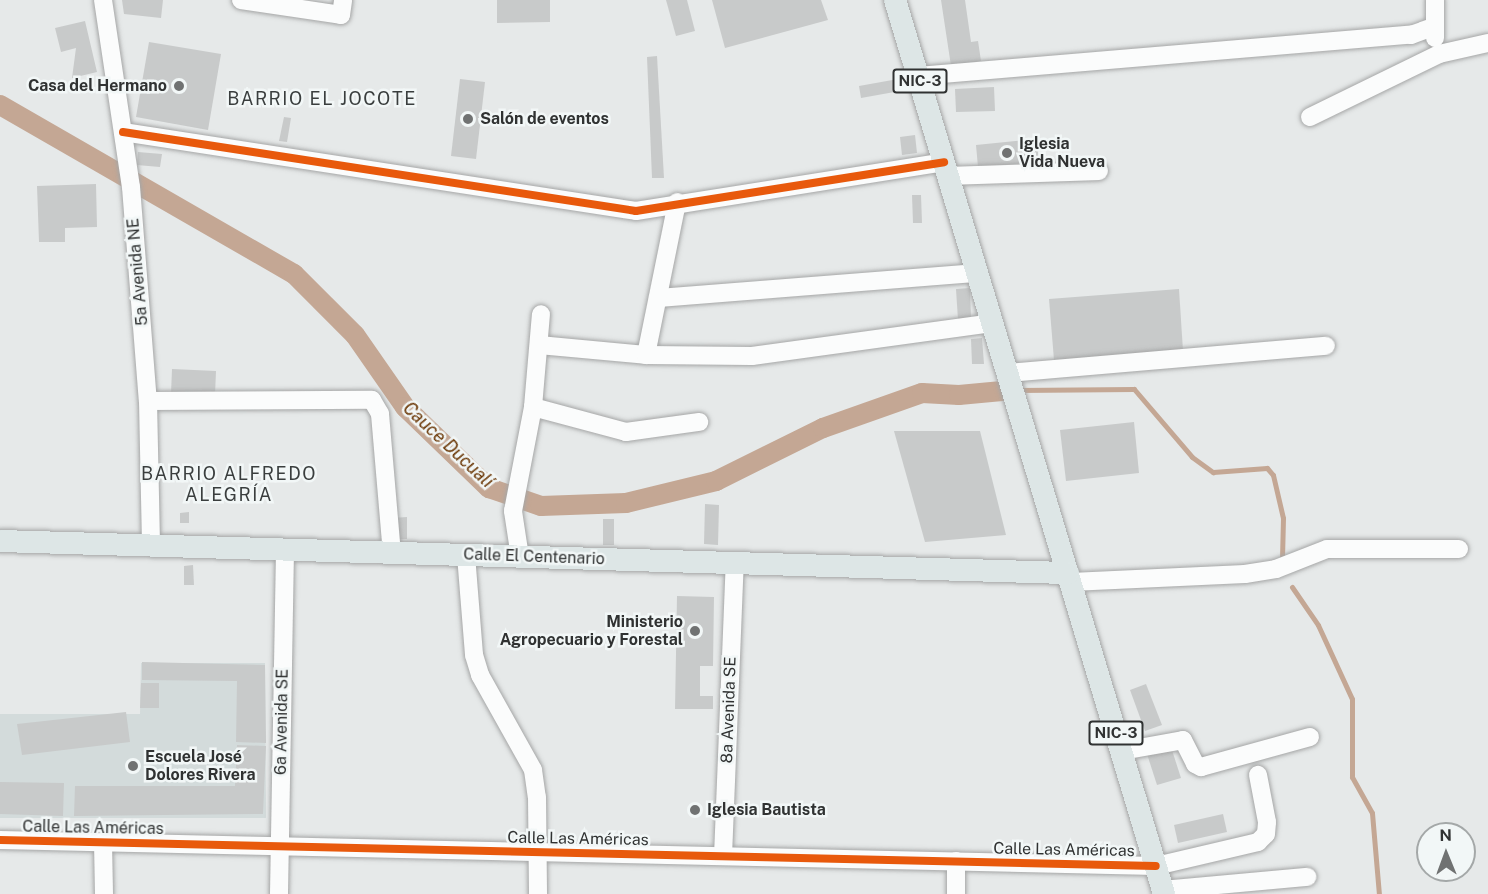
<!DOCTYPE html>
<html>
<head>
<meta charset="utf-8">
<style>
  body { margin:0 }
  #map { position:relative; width:1488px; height:894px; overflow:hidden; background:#e6e9e9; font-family:"Public Sans",sans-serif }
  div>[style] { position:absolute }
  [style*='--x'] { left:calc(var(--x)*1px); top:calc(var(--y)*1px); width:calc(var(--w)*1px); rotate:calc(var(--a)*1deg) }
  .built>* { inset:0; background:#d3dbdb }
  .stream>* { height:5px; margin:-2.5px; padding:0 2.5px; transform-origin:2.5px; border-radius:2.5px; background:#c4a794 }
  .canal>* { height:20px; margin:-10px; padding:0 10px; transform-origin:10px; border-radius:10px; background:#c4a794 }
  .building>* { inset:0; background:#c8caca }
  .roads { filter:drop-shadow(0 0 2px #a5a6a6) drop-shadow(0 0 2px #a5a6a6) }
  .minor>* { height:18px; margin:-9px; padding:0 9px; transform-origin:9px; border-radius:9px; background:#fbfcfc }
  .major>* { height:22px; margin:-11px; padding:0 11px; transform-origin:11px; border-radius:11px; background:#dde6e6 }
  .cycleway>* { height:8px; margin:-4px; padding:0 4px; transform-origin:4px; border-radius:4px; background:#e8590c }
  .dots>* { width:16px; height:16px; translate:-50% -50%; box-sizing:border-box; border:3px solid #f2f7f7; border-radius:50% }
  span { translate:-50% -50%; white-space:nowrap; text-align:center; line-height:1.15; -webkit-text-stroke:5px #f2f7f7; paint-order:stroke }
  .shield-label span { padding:2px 4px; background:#f2f7f7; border:2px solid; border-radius:4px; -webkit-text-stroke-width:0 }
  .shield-label { font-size:15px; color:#303232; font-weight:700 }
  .poi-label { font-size:16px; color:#303232; font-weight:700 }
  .right { translate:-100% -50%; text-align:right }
  .left { translate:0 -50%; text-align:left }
  .street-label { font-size:16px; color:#303232 }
  .neighbourhood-label { font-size:18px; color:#3a3e3e; letter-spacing:1.5px }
  .water-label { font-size:18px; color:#683300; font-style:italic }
  .north { position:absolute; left:1416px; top:822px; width:60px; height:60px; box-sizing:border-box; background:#f2f7f7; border:2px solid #a4a8a8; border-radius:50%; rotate:359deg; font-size:16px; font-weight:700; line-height:24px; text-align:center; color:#303232 }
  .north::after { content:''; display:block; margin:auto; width:21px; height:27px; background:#707272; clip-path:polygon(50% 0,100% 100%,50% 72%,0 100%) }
</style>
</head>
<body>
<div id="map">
  <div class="built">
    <div style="clip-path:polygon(141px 663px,265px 663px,266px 818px,0 818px,0 714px,140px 714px)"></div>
  </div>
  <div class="stream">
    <div style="--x:1018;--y:390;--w:116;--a:-0.5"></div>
    <div style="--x:1134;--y:389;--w:89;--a:49.5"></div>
    <div style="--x:1192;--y:457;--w:26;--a:36"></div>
    <div style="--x:1213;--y:472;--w:54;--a:-4.2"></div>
    <div style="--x:1267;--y:468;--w:9;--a:49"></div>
    <div style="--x:1273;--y:475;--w:44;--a:76.9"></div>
    <div style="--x:1283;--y:518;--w:40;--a:91.4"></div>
    <div style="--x:1292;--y:587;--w:46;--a:55.6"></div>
    <div style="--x:1318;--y:625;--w:81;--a:65.3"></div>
    <div style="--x:1352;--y:699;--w:78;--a:90"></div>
    <div style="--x:1352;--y:777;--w:41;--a:60.9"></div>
    <div style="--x:1372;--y:813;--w:81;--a:85.1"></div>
  </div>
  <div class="canal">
    <div style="--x:0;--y:105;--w:339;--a:29.9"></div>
    <div style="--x:294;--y:274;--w:86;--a:45"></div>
    <div style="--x:355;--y:335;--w:88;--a:55.2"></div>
    <div style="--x:405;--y:407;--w:117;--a:44"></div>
    <div style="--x:489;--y:488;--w:55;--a:19.1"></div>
    <div style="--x:541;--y:506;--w:85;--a:-2"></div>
    <div style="--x:626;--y:503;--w:93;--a:-13.7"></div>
    <div style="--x:716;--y:481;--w:119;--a:-26.4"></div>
    <div style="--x:823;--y:428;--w:105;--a:-19.5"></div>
    <div style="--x:922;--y:393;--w:37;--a:3"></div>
    <div style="--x:959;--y:395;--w:54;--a:-5.3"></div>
  </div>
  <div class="building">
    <div style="clip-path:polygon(122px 0,163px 0,161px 18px,124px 14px)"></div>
    <div style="clip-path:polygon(497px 0,550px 0,550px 22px,497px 23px)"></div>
    <div style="clip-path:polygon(666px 0,687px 0,695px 31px,676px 36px)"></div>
    <div style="clip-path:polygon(712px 0,821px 0,828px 20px,725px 48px)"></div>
    <div style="clip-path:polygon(941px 0,965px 0,971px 42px,978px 41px,981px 61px,951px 66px)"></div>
    <div style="clip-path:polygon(85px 21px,97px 72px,72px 78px,76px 48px,61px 52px,55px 28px)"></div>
    <div style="clip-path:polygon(149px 42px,221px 54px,208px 130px,136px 117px)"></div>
    <div style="clip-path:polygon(657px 56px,664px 178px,652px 178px,647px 57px)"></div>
    <div style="clip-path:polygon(460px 79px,485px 82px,476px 159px,451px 156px)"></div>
    <div style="clip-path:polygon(898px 79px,900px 91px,861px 98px,859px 86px)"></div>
    <div style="clip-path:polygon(994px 87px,995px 111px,956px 112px,955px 89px)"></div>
    <div style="clip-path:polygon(284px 117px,291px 118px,287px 142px,279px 141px)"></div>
    <div style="clip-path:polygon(915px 135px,917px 153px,902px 155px,900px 137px)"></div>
    <div style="clip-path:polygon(1037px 139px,1039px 162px,978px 167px,976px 145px)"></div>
    <div style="clip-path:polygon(138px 152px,162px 154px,160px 167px,137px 165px)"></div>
    <div style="clip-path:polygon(96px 184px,97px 227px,65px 228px,65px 242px,39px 242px,37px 186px)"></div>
    <div style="clip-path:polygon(912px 195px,921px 195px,922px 223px,913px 223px)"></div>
    <div style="clip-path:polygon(970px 288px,971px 320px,958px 320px,956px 289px)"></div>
    <div style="clip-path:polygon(1179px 289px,1183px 351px,1054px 360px,1049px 299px)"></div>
    <div style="clip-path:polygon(982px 338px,984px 364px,972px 364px,971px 339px)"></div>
    <div style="clip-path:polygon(172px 369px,216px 371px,215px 395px,171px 394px)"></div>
    <div style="clip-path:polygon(1134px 422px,1139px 473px,1066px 481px,1060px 430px)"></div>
    <div style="clip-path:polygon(894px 431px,980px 431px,1006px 535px,925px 542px)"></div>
    <div style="clip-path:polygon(705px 504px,719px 505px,718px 545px,704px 544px)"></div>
    <div style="clip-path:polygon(189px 512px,189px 523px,180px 523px,180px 513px)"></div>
    <div style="clip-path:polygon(407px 517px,407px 539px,393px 539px,392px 518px)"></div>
    <div style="clip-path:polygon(603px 519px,614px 519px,614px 545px,603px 545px)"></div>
    <div style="clip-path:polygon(193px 565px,194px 585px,184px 585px,184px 566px)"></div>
    <div style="clip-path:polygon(677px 596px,714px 597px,713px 666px,700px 666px,700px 696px,713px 696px,713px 709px,675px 709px)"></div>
    <div style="clip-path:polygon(142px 662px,265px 665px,266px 743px,236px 742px,237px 681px,142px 680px)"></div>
    <div style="clip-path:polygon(141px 683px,159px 683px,159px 708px,140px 708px)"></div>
    <div style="clip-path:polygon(1146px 684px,1162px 725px,1145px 731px,1130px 690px)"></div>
    <div style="clip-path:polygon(126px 712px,130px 742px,22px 755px,17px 724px)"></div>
    <div style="clip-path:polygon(237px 745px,266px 746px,263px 814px,74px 816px,75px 786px,235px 786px)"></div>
    <div style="clip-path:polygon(1171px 747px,1181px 778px,1157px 785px,1147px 754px)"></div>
    <div style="clip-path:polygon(0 782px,64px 783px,63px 816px,0 814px)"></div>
    <div style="clip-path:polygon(1223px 814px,1227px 832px,1178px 843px,1174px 825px)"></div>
  </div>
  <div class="roads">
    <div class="minor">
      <div style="--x:103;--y:0;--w:189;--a:81.5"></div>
      <div style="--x:131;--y:187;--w:215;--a:85.5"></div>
      <div style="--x:148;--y:401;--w:145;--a:88.8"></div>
      <div style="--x:241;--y:0;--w:101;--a:8.5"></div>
      <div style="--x:341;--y:15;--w:15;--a:-82"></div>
      <div style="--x:1435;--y:0;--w:38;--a:90"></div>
      <div style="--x:918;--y:76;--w:495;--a:-4.8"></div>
      <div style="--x:1411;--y:35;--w:23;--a:-20"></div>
      <div style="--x:1310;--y:117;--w:144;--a:-26"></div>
      <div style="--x:1439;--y:54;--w:50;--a:-12.7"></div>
      <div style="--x:123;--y:132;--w:519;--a:8.75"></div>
      <div style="--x:636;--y:211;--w:312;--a:-9"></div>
      <div style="--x:948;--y:176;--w:151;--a:-1.9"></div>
      <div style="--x:658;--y:298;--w:321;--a:-4.5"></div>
      <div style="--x:539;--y:345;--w:107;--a:5.3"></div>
      <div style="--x:646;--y:355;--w:156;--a:-78.5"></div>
      <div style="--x:646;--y:355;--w:106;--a:0.5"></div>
      <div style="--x:752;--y:356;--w:242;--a:-7.8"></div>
      <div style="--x:1008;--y:373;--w:319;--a:-4.9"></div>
      <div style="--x:148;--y:401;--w:224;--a:-0.3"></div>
      <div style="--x:372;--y:400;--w:16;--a:60"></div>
      <div style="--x:380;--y:414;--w:140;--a:85.1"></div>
      <div style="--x:533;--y:407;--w:96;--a:15"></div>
      <div style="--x:626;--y:432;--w:74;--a:-7.8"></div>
      <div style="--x:466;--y:555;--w:100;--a:85.4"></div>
      <div style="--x:474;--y:655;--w:21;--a:73"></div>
      <div style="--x:480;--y:675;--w:109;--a:60.8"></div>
      <div style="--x:533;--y:770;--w:27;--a:82"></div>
      <div style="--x:537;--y:797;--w:97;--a:89.4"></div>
      <div style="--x:520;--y:557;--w:47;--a:-98.7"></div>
      <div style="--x:513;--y:511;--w:106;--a:-79.1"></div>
      <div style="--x:533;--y:407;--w:93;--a:-85.1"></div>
      <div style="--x:1071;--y:582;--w:174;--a:-2.6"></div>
      <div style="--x:1245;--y:574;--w:31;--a:-9"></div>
      <div style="--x:1276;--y:569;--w:55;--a:-21.4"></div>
      <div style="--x:1327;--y:549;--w:132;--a:0"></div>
      <div style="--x:1122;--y:751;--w:62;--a:-10.2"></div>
      <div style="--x:1183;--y:740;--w:27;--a:63"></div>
      <div style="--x:1195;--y:764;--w:7;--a:27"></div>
      <div style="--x:1201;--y:767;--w:113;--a:-15.4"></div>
      <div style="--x:0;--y:840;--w:1156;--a:1.29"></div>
      <div style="--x:1156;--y:866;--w:105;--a:-13.2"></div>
      <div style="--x:1258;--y:842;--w:11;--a:-45"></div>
      <div style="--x:1266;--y:834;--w:12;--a:-85"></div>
      <div style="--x:1267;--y:822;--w:48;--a:-100.8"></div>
      <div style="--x:103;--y:842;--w:52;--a:88.9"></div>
      <div style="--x:723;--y:856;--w:293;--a:-87.7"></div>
      <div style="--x:956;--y:861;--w:33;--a:90"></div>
      <div style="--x:1163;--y:890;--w:145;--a:-5.2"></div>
      <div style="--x:279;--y:894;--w:344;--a:-89"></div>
    </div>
    <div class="major">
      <div style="--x:895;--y:0;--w:934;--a:73.25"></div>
      <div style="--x:0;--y:541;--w:1068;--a:1.72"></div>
    </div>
  </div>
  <div class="cycleway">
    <div style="--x:123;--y:132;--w:519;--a:8.75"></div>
    <div style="--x:636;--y:211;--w:312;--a:-9"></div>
    <div style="--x:0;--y:840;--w:1156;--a:1.29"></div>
  </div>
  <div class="dots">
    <div style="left:179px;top:86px;background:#707272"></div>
    <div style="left:468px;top:119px;background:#707272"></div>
    <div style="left:1007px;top:153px;background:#707272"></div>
    <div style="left:695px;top:631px;background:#707272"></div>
    <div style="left:133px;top:766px;background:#707272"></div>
    <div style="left:695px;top:810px;background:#707272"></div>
  </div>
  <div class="shield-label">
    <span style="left:920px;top:81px">NIC-3</span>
    <span style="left:1116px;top:733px">NIC-3</span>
  </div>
  <div class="poi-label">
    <span class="right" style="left:167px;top:86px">Casa del Hermano</span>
    <span class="left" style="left:480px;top:119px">Salón de eventos</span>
    <span class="left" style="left:1019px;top:153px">Iglesia<br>Vida Nueva</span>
    <span class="right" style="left:683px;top:631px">Ministerio<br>Agropecuario y Forestal</span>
    <span class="left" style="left:145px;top:766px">Escuela José<br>Dolores Rivera</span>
    <span class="left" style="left:707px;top:810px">Iglesia Bautista</span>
  </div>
  <div class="street-label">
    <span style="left:138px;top:272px;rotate:-95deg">5a Avenida NE</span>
    <span style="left:534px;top:557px;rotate:2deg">Calle El Centenario</span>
    <span style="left:729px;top:710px;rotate:-88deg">8a Avenida SE</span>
    <span style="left:282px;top:722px;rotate:-89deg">6a Avenida SE</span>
    <span style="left:93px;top:828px;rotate:1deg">Calle Las Américas</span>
    <span style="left:578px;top:839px;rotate:1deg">Calle Las Américas</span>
    <span style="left:1064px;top:850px;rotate:1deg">Calle Las Américas</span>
  </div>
  <div class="neighbourhood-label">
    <span style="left:322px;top:99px">BARRIO EL JOCOTE</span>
    <span style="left:229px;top:485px">BARRIO ALFREDO<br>ALEGRÍA</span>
  </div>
  <div class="water-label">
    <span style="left:448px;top:445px;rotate:43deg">Cauce Ducualí</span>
  </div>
  <div class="north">N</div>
</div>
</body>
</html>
